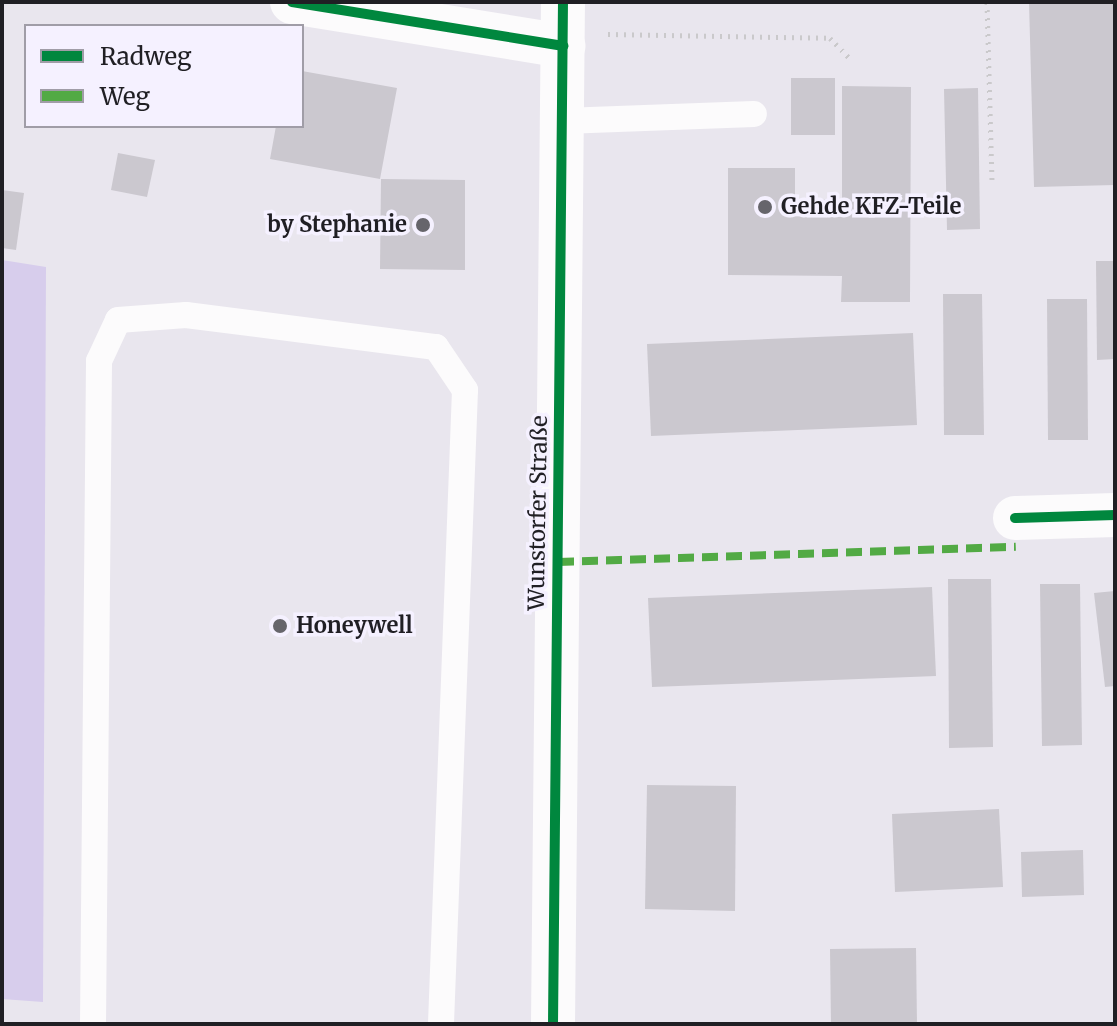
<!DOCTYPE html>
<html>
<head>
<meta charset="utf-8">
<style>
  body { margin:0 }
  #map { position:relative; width:1117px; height:1026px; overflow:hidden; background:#e9e6ee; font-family:Merriweather,serif }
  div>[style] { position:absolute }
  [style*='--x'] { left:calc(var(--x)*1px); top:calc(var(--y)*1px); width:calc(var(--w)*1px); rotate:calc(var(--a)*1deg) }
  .green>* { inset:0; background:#d7cdec }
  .building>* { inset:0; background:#cbc8cf }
  .path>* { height:5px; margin-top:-2.5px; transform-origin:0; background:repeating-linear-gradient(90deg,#cac9cb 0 2px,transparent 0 8px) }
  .lane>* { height:26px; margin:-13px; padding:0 13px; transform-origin:13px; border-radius:13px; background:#fcfbfc }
  .street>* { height:44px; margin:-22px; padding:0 22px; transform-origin:22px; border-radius:22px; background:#fcfbfc }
  .secondary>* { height:44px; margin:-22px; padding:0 22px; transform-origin:22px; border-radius:22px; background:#fcfbfc }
  .quiet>* { height:8px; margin-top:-4px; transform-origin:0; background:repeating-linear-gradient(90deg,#52aa44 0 16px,transparent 0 24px) }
  .cycleway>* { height:10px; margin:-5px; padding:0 5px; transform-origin:5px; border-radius:5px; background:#00873e }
  .dots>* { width:22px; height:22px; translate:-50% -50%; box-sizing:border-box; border:4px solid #f5f1ff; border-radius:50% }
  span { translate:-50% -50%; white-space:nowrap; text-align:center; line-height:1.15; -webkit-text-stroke:7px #f5f1ff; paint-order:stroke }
  .poi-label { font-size:22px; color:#201f24; font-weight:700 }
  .left { translate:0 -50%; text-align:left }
  .right { translate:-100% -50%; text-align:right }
  .street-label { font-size:22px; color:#201f24 }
  .frame { position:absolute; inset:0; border:4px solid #201f24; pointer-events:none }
  .legend { position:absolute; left:24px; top:24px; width:280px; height:104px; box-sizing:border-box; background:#f5f1ff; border:2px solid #a09da7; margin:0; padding:10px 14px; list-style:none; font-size:24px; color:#201f24 }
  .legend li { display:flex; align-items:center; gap:16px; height:40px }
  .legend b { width:40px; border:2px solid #a09da7 }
</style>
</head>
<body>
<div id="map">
  <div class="green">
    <div style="clip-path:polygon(2px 260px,46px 267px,43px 1002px,2px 999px)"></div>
  </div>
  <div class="building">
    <div style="clip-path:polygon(1029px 2px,1115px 2px,1115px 185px,1034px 187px)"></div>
    <div style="clip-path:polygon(302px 71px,397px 88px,380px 179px,270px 159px,276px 126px,302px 126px)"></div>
    <div style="clip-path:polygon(791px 78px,835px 78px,835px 135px,791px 135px)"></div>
    <div style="clip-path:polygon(842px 86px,911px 87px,910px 302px,841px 302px,842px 276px,728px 275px,728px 168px,795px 168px,795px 199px,842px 200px)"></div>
    <div style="clip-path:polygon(978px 88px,980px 229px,947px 230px,944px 89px)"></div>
    <div style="clip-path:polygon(118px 153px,155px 160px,147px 197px,111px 190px)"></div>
    <div style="clip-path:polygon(381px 179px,465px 180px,465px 270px,380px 269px)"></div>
    <div style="clip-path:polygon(2px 190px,24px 193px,16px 250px,2px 248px)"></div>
    <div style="clip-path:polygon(1096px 261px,1115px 261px,1115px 359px,1097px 360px)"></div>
    <div style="clip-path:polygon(943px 294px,982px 294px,984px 435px,944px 435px)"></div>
    <div style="clip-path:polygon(1047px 299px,1087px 299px,1088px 440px,1048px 440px)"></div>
    <div style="clip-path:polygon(913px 333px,917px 425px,651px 436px,647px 344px)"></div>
    <div style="clip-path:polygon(948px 579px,991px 579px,993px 747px,949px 748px)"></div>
    <div style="clip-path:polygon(1040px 584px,1080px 584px,1082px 745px,1042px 746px)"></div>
    <div style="clip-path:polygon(932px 587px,936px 676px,652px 687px,648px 598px)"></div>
    <div style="clip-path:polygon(1115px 591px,1115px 686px,1105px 687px,1094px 593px)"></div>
    <div style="clip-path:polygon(647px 785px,736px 786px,735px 911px,645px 909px)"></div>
    <div style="clip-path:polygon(999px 809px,1003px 887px,895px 892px,892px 814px)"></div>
    <div style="clip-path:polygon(1083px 850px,1084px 895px,1022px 897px,1021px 852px)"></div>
    <div style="clip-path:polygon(916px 948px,917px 1024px,831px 1024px,830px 949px)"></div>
  </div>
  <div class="path">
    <div style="--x:987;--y:2;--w:180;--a:88.4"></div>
    <div style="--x:608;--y:34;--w:222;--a:1"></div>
    <div style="--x:830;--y:38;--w:30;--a:46"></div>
  </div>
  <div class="lane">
    <div style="--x:563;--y:121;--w:191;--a:-2.1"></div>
    <div style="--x:93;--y:1024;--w:663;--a:-89.48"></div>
    <div style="--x:99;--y:361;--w:45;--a:-65.1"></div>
    <div style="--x:118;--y:320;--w:68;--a:-4.2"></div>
    <div style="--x:186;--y:315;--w:252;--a:7.3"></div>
    <div style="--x:436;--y:347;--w:52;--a:56"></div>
    <div style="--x:465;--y:390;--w:634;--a:92.17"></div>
  </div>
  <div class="street">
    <div style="--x:292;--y:2;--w:275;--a:9.2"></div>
    <div style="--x:1015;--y:518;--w:100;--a:-1.7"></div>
  </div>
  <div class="secondary">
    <div style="--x:553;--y:1024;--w:1022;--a:-89.44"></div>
  </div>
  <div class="quiet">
    <div style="--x:558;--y:562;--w:458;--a:-1.9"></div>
  </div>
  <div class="cycleway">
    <div style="--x:292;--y:2;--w:275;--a:9.2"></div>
    <div style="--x:1015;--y:518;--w:100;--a:-1.7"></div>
    <div style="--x:553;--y:1024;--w:1022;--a:-89.44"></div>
  </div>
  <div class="dots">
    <div style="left:765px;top:207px;background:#66656b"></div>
    <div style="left:423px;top:225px;background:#66656b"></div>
    <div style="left:280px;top:626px;background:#66656b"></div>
  </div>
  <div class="poi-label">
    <span class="left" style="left:781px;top:207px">Gehde KFZ-Teile</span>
    <span class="right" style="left:407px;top:225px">by Stephanie</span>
    <span class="left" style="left:296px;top:626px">Honeywell</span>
  </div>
  <div class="street-label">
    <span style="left:538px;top:513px;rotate:-89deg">Wunstorfer Straße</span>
  </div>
  <div class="frame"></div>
  <ul class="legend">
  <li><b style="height:10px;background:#00873e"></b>Radweg</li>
  <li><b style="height:10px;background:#52aa44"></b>Weg</li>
  </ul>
</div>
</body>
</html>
